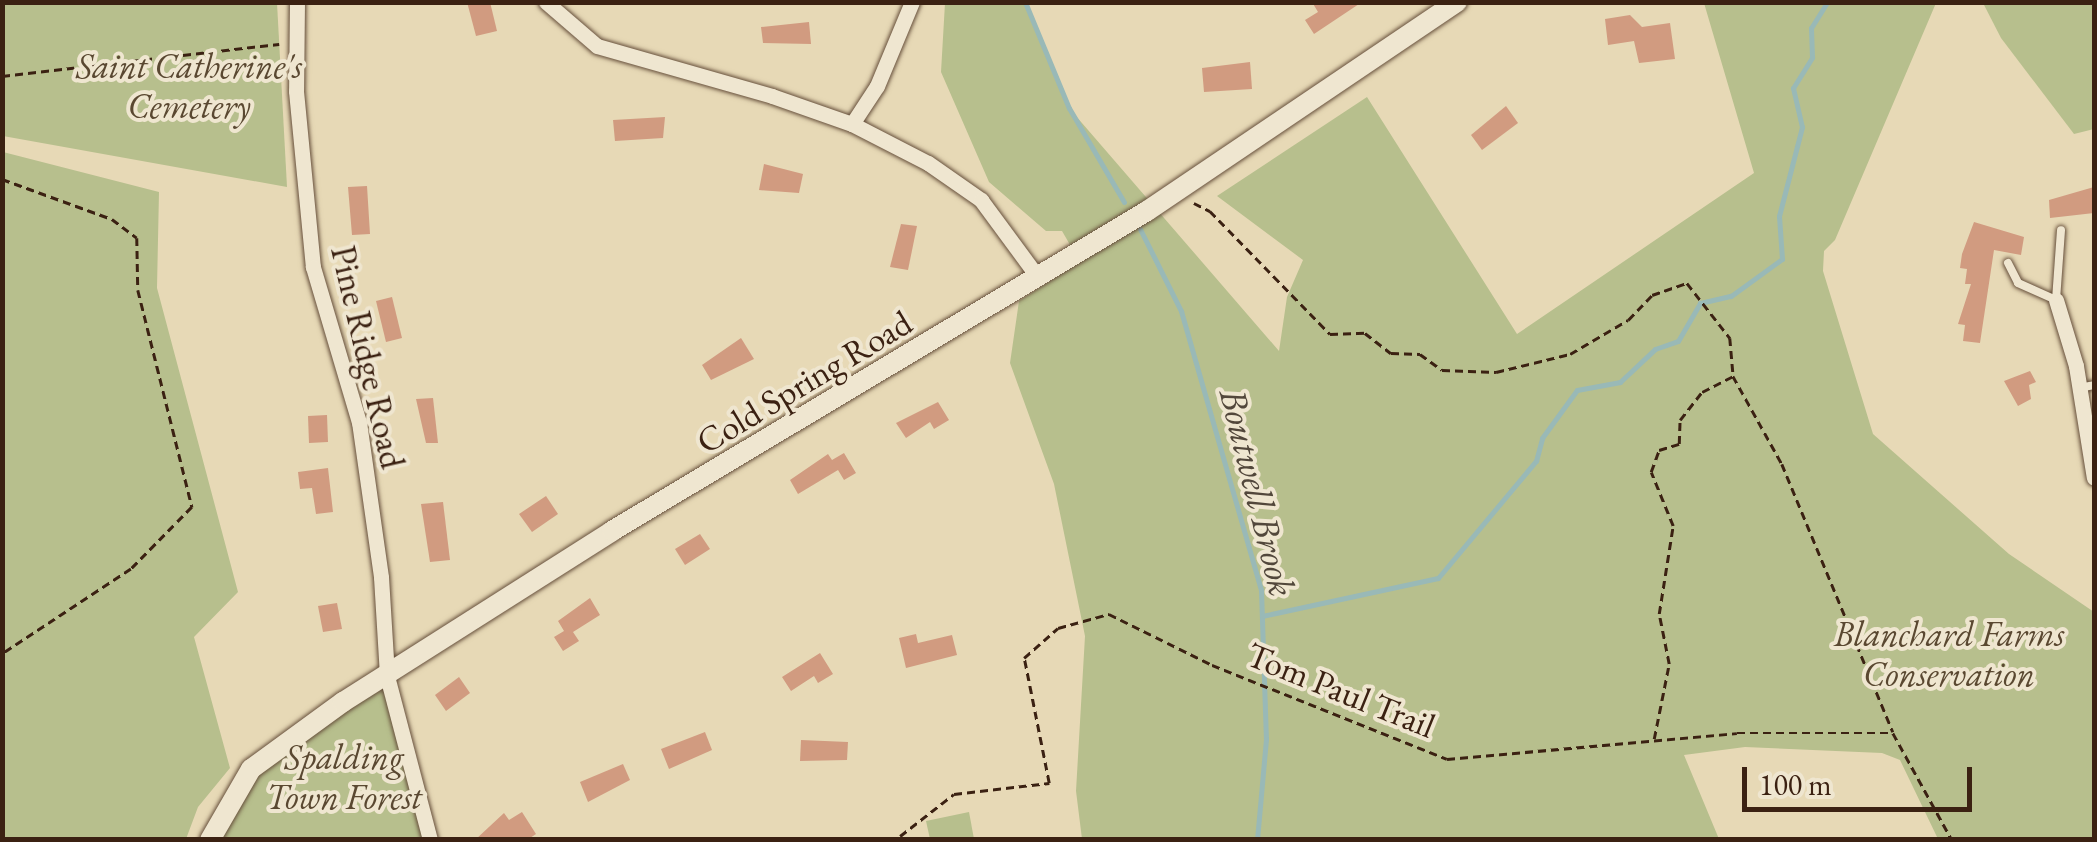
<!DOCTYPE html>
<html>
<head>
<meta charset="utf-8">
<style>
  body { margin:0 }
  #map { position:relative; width:2097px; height:842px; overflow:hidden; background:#e7d9b6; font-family:"EB Garamond",serif }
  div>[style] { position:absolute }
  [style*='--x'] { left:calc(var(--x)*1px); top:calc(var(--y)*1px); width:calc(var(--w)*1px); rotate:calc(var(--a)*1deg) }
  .green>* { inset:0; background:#b7bf8d }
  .stream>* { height:5px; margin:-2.5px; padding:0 2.5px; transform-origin:2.5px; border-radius:2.5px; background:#99b9b7 }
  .building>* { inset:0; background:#d19b80 }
  .path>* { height:2.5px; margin-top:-1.25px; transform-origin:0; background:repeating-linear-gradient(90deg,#3b2112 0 8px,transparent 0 13px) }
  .roads { filter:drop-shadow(0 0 2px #664f3b) drop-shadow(0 0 2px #664f3b) }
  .service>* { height:8px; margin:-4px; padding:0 4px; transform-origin:4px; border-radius:4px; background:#efe6d0 }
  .minor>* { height:15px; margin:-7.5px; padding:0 7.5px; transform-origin:7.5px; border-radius:7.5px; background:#efe6d0 }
  .tertiary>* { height:20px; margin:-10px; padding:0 10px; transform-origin:10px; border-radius:10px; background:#efe6d0 }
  span { translate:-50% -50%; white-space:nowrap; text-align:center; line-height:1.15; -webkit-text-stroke:8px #efe6d0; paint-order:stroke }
  .park-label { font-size:35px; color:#5a4831; font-style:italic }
  .street-label { font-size:35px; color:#3b2112 }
  .water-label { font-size:38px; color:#52473b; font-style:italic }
  .frame { position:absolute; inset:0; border:5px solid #3b2112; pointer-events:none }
  .scale { position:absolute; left:1742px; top:767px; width:230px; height:45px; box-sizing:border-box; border:5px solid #3b2112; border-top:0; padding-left:12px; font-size:30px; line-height:35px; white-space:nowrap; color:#3b2112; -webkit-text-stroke:8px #efe6d0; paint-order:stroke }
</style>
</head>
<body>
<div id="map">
  <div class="green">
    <div style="clip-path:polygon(2px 3px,277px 3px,287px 187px,3px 136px)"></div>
    <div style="clip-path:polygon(945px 3px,1024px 3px,1069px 108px,1279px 351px,1287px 297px,1303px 260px,1217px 196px,1367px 97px,1517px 334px,1754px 173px,1704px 3px,1936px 3px,1835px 240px,1824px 251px,1823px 271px,1873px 434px,2009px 554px,2094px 612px,2094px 839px,1938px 839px,1900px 760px,1882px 753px,1745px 747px,1684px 755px,1719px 839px,1082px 839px,1076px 791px,1085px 636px,1054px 484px,1010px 363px,1019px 301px,1080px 262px,1062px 231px,1046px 231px,989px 182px,941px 72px)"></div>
    <div style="clip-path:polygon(1983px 3px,2094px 3px,2094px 129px,2074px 134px,2001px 38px)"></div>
    <div style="clip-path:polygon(3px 152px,159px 192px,157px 288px,238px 592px,194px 637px,230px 768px,198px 807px,186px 839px,3px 839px)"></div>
    <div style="clip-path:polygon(387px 676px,431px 839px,204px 840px,265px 755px)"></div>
    <div style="clip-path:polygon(969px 812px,974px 839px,930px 839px,926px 821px)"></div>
  </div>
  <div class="stream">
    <div style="--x:1025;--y:2;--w:115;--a:67.5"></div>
    <div style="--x:1069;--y:108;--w:109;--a:59.7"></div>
    <div style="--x:1140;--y:229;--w:92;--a:63.4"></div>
    <div style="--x:1181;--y:311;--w:290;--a:74"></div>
    <div style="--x:1261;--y:590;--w:149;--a:88.1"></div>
    <div style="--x:1266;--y:739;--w:101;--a:95.1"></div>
    <div style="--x:1262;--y:616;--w:180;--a:-12.2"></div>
    <div style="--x:1438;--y:578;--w:153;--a:-50.1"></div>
    <div style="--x:1536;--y:461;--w:24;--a:-75"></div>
    <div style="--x:1542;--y:438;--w:59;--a:-53.9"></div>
    <div style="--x:1577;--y:390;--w:44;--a:-10.5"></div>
    <div style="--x:1620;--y:382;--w:48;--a:-43.3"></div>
    <div style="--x:1655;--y:349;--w:24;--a:-19"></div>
    <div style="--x:1678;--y:341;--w:44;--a:-59.9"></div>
    <div style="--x:1700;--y:303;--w:32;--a:-13"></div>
    <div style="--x:1731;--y:296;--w:63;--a:-36"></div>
    <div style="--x:1782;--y:259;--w:43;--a:-94"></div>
    <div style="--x:1779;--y:216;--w:92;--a:-75.5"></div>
    <div style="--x:1802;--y:127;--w:40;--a:-103"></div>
    <div style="--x:1793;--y:88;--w:36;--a:-58"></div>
    <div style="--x:1812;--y:57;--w:29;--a:-92"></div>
    <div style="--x:1811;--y:28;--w:31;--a:-58"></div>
  </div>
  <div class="building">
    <div style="clip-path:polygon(467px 2px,490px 2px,497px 31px,476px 36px)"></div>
    <div style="clip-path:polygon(1312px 2px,1362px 2px,1314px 34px,1305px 20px,1318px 12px)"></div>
    <div style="clip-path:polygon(1630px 15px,1642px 27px,1670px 23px,1675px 59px,1639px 63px,1634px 41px,1608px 45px,1605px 19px)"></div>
    <div style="clip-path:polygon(809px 22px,811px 44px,763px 43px,761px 27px)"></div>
    <div style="clip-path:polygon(1250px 62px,1252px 89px,1204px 92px,1202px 68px)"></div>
    <div style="clip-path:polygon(1506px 106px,1518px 123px,1482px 150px,1471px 135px)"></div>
    <div style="clip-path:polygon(665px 117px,663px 138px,615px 141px,613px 120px)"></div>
    <div style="clip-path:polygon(764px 164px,803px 174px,799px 193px,759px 190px)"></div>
    <div style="clip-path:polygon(367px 186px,370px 234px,352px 235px,348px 187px)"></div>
    <div style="clip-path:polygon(2094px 187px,2094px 213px,2050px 218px,2049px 200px)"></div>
    <div style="clip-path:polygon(1974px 222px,2024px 237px,2021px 255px,1994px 250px,1980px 343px,1963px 341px,1965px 325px,1958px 324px,1971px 284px,1965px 284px,1967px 269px,1960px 268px,1962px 254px)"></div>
    <div style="clip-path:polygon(901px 224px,917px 226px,908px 270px,890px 267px)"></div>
    <div style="clip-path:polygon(392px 297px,402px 338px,386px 342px,376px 301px)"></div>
    <div style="clip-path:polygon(741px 338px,754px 359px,711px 380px,702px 365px)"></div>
    <div style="clip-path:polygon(2030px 371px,2036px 382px,2029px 385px,2031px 399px,2018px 406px,2004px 381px)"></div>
    <div style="clip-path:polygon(433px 398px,438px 443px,426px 443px,416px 399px)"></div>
    <div style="clip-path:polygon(938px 402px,949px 420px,934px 429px,930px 422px,906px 438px,896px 423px)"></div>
    <div style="clip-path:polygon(327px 415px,328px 442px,309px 443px,308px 416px)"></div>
    <div style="clip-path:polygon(844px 453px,856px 473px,844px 480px,838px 470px,798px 494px,790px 480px,828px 454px,832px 460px)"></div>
    <div style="clip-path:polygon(328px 468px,333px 512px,316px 514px,312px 488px,300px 489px,298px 472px)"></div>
    <div style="clip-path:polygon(546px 496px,558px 514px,532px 532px,519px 514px)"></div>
    <div style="clip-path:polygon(443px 502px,450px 560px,430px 562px,421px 504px)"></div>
    <div style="clip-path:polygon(700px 534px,710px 549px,685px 565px,675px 549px)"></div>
    <div style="clip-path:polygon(590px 598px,600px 615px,573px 632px,579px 641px,563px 651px,554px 637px,564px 631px,558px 621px)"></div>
    <div style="clip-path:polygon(337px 603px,342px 629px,323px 632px,318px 606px)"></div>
    <div style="clip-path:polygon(916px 634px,918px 643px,952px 635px,957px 655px,906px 668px,899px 638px)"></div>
    <div style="clip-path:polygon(820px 653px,833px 674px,818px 683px,814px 676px,791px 691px,782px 677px)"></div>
    <div style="clip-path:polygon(459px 677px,470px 693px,446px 711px,435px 695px)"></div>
    <div style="clip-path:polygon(705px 732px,712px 750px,669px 769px,661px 749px)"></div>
    <div style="clip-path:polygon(801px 740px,848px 742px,847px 760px,800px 761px)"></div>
    <div style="clip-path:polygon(623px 764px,630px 780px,588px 802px,580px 782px)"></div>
    <div style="clip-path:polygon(522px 812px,536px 834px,527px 840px,475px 840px,504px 813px,509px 820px)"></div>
  </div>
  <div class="path">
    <div style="--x:2;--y:76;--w:279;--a:-6.6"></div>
    <div style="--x:2;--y:179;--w:117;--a:20"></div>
    <div style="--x:112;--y:219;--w:31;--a:37"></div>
    <div style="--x:137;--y:238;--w:52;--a:88.9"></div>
    <div style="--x:138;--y:290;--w:224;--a:76"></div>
    <div style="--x:192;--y:507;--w:87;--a:134.5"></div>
    <div style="--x:131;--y:569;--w:154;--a:146.6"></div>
    <div style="--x:1194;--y:203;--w:18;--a:27"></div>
    <div style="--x:1210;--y:211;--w:172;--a:45.7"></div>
    <div style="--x:1330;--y:334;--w:35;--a:-2"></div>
    <div style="--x:1365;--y:333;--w:33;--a:38"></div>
    <div style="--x:1391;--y:353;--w:29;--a:2"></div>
    <div style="--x:1420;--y:354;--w:27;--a:36"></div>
    <div style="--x:1442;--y:370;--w:54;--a:2.1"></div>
    <div style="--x:1496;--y:372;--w:76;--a:-13.7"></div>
    <div style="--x:1570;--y:354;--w:67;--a:-30.4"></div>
    <div style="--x:1628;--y:320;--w:35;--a:-46"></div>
    <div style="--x:1652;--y:295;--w:37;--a:-19"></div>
    <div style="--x:1687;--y:283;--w:70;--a:52"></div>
    <div style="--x:1730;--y:338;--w:38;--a:85"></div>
    <div style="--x:1733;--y:376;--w:101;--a:60.9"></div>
    <div style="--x:1782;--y:464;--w:290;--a:67.5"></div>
    <div style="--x:1654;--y:739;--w:76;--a:-78.7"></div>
    <div style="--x:1669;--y:664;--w:51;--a:-101.3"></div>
    <div style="--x:1659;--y:614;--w:89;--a:-81"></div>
    <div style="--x:1673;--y:526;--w:58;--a:-112.2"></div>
    <div style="--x:1651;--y:472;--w:23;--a:-70"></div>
    <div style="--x:1659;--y:450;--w:21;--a:-17"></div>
    <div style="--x:1679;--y:444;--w:24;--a:-88"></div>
    <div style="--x:1680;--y:420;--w:36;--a:-52"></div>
    <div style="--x:1702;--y:392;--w:34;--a:-27"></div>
    <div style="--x:900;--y:836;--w:68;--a:-37.9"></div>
    <div style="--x:954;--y:794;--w:96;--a:-6.6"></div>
    <div style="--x:1049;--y:783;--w:127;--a:-101.3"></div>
    <div style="--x:1024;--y:658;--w:45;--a:-41.4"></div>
    <div style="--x:1058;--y:628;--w:53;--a:-15.4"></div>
    <div style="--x:1109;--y:614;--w:115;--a:26.3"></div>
    <div style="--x:1212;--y:665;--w:253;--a:21.8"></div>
    <div style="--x:1447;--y:759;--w:291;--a:-5.1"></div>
    <div style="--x:1737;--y:733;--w:156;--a:0"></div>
    <div style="--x:1893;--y:733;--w:122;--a:61.1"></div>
  </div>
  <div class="roads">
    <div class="service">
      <div style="--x:2008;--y:263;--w:22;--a:63"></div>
      <div style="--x:2018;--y:283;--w:42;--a:24.1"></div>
      <div style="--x:2056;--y:300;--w:70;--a:-85.9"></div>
      <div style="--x:2079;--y:388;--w:15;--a:-11"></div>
    </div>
    <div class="minor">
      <div style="--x:297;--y:2;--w:89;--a:90.6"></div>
      <div style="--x:296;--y:91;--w:177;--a:84.5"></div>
      <div style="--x:313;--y:267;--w:162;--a:73.5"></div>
      <div style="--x:359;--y:422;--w:157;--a:81.9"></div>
      <div style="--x:381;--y:577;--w:99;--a:86.5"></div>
      <div style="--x:387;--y:676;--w:170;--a:75.3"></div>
      <div style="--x:546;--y:2;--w:67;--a:40.8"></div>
      <div style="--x:597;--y:46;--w:182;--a:15.9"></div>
      <div style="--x:772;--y:96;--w:85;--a:19.3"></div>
      <div style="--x:852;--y:124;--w:85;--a:27.2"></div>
      <div style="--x:928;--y:163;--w:65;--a:34.9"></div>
      <div style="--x:981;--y:200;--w:94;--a:53.6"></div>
      <div style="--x:852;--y:124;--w:45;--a:-56.7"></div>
      <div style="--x:877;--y:86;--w:91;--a:-67.4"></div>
      <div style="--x:2056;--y:300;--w:69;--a:73.1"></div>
      <div style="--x:2076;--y:366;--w:113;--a:80.9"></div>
    </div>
    <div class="tertiary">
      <div style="--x:210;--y:840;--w:82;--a:-60"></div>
      <div style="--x:251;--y:769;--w:114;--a:-36.1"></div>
      <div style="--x:343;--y:702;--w:319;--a:-32.4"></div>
      <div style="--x:612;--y:531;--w:623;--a:-30.88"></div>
      <div style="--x:1147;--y:211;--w:374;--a:-34"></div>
    </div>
  </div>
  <div class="park-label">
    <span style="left:189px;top:86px">Saint Catherine's<br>Cemetery</span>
    <span style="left:1949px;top:654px">Blanchard Farms<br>Conservation</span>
    <span style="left:344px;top:777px">Spalding<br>Town Forest</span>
  </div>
  <div class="street-label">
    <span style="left:368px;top:357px;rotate:77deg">Pine Ridge Road</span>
    <span style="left:804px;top:382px;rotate:-31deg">Cold Spring Road</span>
    <span style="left:1341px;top:690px;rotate:22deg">Tom Paul Trail</span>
  </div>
  <div class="water-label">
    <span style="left:1258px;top:492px;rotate:76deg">Boutwell Brook</span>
  </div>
  <div class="frame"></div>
  <div class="scale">100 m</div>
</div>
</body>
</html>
